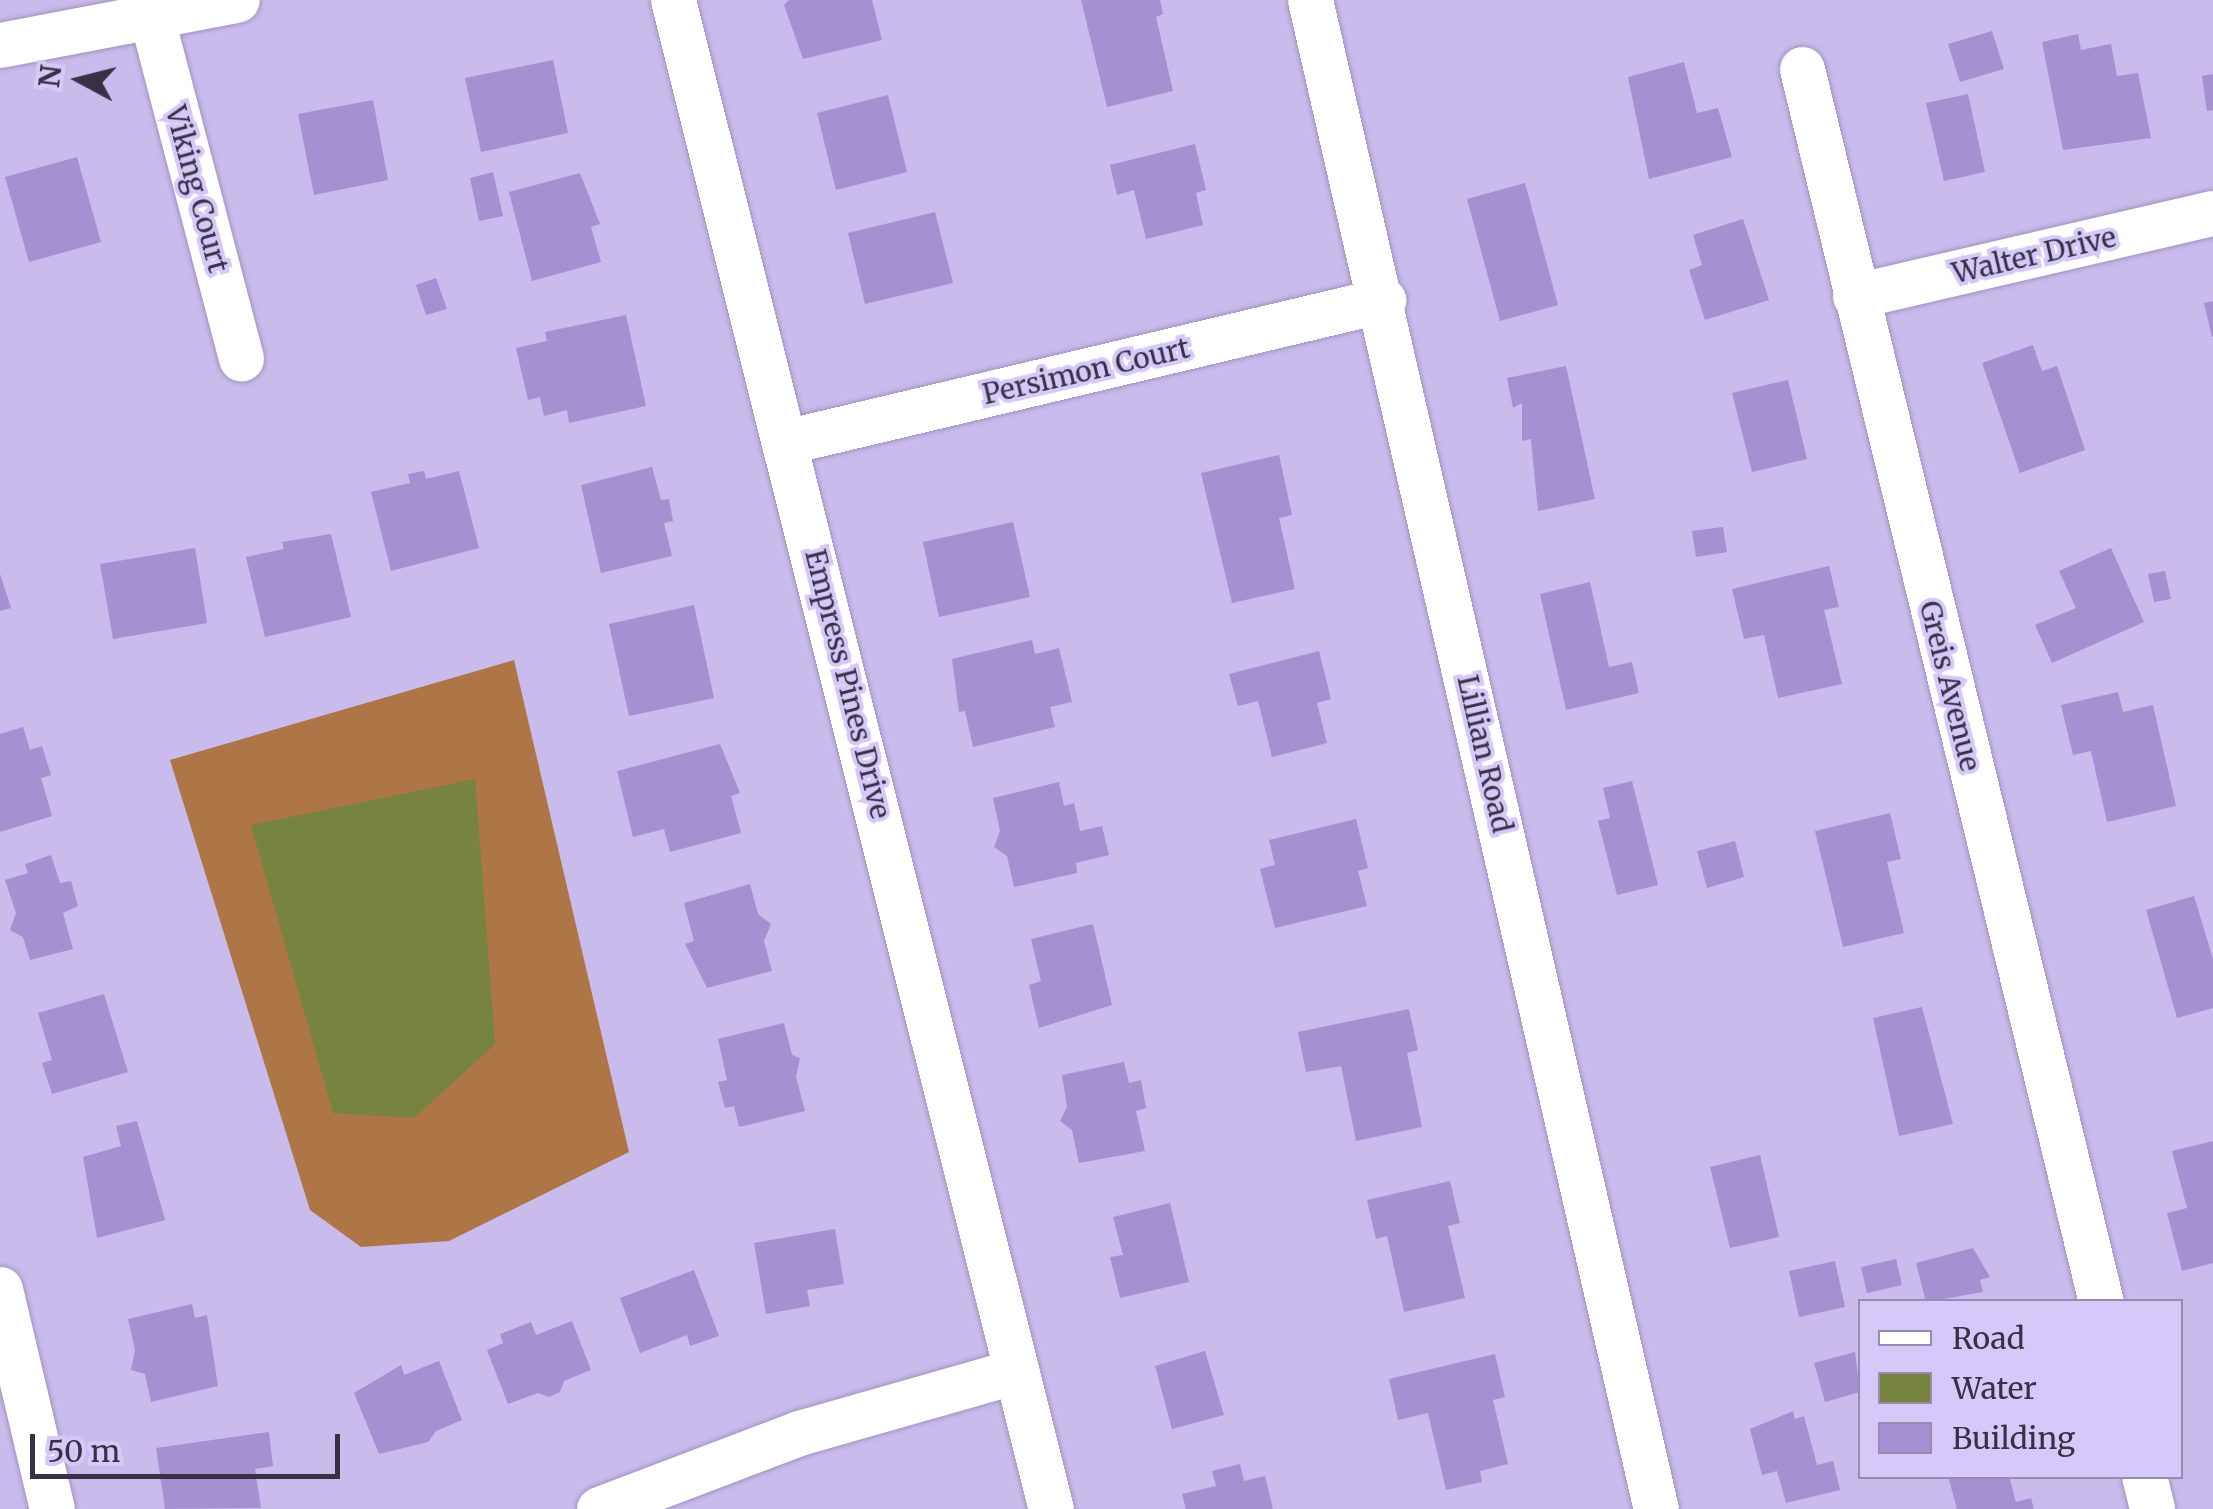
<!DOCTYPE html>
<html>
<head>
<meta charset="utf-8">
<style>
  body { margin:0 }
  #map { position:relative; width:2213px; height:1509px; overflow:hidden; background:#c9bbeb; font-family:Merriweather,serif }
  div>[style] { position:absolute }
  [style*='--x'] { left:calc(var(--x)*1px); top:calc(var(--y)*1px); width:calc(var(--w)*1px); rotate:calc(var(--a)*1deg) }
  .forest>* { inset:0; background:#ae7547 }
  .water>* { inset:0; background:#77843f }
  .building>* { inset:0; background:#a590d1 }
  .roads { filter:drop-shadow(0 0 2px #a092c0) drop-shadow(0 0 2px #a092c0) }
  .minor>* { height:45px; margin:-22.5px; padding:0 22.5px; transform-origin:22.5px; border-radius:22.5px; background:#fff }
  span { translate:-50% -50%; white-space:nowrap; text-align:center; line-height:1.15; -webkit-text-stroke:8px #d6c8f8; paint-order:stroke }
  .street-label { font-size:28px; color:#363144 }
  .legend { position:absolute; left:1858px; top:1299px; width:325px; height:180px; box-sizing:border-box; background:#d6c8f8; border:2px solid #968cb0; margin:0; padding:12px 18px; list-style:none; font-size:30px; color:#363144 }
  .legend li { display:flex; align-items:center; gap:20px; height:50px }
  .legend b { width:50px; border:2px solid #968cb0 }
  .north { position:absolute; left:30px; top:30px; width:100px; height:100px; -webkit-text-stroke:8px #d6c8f8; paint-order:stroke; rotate:277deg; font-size:28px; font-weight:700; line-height:40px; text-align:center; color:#363144 }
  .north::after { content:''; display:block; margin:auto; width:35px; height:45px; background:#363144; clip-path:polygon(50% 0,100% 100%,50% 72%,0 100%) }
  .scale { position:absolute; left:30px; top:1434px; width:310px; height:45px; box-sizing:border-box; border:5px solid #363144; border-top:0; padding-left:12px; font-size:30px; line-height:35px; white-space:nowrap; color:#363144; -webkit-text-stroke:8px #d6c8f8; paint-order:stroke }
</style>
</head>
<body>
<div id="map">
  <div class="forest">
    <div style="clip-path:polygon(514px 660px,629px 1152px,449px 1241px,361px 1247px,310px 1210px,170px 760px)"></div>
  </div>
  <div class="water">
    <div style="clip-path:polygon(475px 779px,495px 1044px,414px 1118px,333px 1113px,251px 825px)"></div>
  </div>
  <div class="building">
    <div style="clip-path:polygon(789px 0,872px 0,882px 40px,803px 59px,784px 5px)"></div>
    <div style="clip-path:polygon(1081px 0,1160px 0,1163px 14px,1156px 17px,1173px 91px,1107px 107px)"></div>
    <div style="clip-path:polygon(1992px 31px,2004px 69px,1960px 82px,1948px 44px)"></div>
    <div style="clip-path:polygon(2078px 34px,2081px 50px,2111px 44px,2117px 76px,2138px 73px,2151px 138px,2063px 150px,2042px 42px)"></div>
    <div style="clip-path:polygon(553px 60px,568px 133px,481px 152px,465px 78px)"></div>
    <div style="clip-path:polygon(1684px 62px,1697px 113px,1718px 108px,1732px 157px,1649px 179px,1628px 77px)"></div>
    <div style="clip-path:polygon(2213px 74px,2213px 110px,2207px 111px,2202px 76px)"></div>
    <div style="clip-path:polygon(1968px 94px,1985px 172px,1944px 181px,1926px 103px)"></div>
    <div style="clip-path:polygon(888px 95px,907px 172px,836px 190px,817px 113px)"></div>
    <div style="clip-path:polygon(373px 100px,388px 180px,314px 195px,298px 114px)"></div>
    <div style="clip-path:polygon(1195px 144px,1206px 190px,1196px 193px,1203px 225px,1146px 239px,1134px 190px,1117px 195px,1110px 165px)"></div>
    <div style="clip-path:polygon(77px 157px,101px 242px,29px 262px,5px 177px)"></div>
    <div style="clip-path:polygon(493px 172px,503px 216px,479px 221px,470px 178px)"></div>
    <div style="clip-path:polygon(580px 173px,600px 224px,591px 227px,601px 262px,532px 281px,509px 192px)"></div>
    <div style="clip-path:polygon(1525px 183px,1558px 305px,1500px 321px,1467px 199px)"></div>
    <div style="clip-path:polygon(935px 212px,953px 283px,865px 304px,848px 233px)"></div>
    <div style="clip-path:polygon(1743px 219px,1769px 300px,1705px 320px,1689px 270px,1702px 265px,1693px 235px)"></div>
    <div style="clip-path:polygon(436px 278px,447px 309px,426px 315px,416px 285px)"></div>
    <div style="clip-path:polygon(2213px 301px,2213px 337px,2212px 337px,2204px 303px)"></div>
    <div style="clip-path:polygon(626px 315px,646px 406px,569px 423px,567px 410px,544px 416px,540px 397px,528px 400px,516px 348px,547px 341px,545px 332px)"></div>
    <div style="clip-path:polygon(2033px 345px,2042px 371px,2057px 366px,2085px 450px,2020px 473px,1982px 363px)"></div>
    <div style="clip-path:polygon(1566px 366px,1595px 499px,1538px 511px,1531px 439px,1522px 441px,1522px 403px,1513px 408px,1507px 378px)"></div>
    <div style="clip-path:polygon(1788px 380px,1807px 459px,1752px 472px,1732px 393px)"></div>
    <div style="clip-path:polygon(1279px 455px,1292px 515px,1279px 518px,1295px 589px,1232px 603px,1201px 473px)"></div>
    <div style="clip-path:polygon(652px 467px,661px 500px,669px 499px,673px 521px,664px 523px,672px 556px,601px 573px,581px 485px)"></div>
    <div style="clip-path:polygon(424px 471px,426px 479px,459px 471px,479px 548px,391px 571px,371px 492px,410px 483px,408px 474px)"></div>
    <div style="clip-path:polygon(1013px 522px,1030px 597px,939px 617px,923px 542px)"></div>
    <div style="clip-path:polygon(1723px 527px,1727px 552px,1696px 557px,1692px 531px)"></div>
    <div style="clip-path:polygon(331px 534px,351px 617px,265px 637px,246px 557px,284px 549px,282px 542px)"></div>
    <div style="clip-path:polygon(195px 548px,207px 623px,113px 639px,100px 564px)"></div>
    <div style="clip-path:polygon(2111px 548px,2144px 622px,2052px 663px,2035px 625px,2076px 608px,2059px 571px)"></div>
    <div style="clip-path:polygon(1829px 566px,1839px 607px,1824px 610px,1842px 684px,1778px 698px,1764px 635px,1744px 639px,1732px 589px)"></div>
    <div style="clip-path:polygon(2165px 571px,2171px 599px,2154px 602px,2148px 574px)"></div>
    <div style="clip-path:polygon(0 574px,11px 608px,0 611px)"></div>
    <div style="clip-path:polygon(1590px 582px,1609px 667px,1632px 662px,1639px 693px,1566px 710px,1540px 594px)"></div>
    <div style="clip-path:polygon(694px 605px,714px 698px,629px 716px,609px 624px)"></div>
    <div style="clip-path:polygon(1032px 640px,1035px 654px,1059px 648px,1072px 702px,1050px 707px,1055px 727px,973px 747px,965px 711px,959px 712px,952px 659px)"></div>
    <div style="clip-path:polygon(1319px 651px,1331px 699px,1317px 703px,1327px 743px,1272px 757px,1258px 701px,1238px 706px,1229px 674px)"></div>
    <div style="clip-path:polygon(2118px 692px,2123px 712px,2153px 705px,2176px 806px,2107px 822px,2091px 751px,2073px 755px,2061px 705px)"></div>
    <div style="clip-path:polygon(23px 727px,30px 750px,42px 746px,51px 775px,41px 778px,52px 816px,0 832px,0 734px)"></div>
    <div style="clip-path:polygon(720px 744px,740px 793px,731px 796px,741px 833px,670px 852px,664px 829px,633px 837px,617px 771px)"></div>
    <div style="clip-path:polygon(1632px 781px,1658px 885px,1617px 895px,1598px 821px,1610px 818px,1603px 788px)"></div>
    <div style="clip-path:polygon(1059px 782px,1064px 806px,1074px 803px,1080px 831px,1102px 826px,1109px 855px,1076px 863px,1077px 873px,1014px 887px,1007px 856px,994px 847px,1000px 831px,993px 798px)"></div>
    <div style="clip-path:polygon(1890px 813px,1901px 859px,1887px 862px,1904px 933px,1843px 947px,1815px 831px)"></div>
    <div style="clip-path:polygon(1356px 819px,1368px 868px,1358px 871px,1367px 906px,1275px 928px,1260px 869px,1275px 865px,1269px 840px)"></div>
    <div style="clip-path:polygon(1735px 841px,1744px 877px,1707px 888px,1697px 851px)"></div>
    <div style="clip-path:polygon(51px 855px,60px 883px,71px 881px,78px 906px,63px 913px,73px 949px,30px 960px,23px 937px,10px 930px,16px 913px,5px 880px,28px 873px,25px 864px)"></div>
    <div style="clip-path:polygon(750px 884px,758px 914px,771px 924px,764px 941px,772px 971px,707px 988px,685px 944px,694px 941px,684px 903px)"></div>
    <div style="clip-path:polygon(2194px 896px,2213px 959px,2213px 1008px,2177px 1018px,2146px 910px)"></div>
    <div style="clip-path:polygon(1093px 924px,1112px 1005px,1039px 1028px,1029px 985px,1041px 981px,1031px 939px)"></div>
    <div style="clip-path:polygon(104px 994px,128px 1072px,52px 1094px,42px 1063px,52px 1060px,38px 1013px)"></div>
    <div style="clip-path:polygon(1922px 1007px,1953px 1124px,1899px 1136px,1873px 1018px)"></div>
    <div style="clip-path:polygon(1409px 1009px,1418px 1050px,1407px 1053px,1422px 1127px,1356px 1141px,1341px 1066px,1306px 1072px,1298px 1032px)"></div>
    <div style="clip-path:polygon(784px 1023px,792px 1055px,800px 1058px,796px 1077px,805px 1111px,739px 1127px,734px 1106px,725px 1108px,718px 1082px,727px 1080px,718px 1039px)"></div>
    <div style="clip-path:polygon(1124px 1062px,1129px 1083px,1141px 1080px,1146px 1108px,1136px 1111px,1145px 1151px,1079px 1163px,1072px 1130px,1060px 1121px,1067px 1107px,1062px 1075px)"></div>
    <div style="clip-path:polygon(137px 1121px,165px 1220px,97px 1238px,83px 1157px,121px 1146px,116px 1126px)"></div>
    <div style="clip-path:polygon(2213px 1141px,2213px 1263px,2182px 1271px,2167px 1213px,2187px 1208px,2172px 1151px)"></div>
    <div style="clip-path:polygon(1760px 1155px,1779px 1237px,1730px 1248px,1710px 1167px)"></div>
    <div style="clip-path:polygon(1450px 1181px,1460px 1223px,1448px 1226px,1465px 1298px,1404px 1312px,1387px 1236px,1376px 1239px,1367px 1200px)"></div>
    <div style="clip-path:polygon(1170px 1203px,1189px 1282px,1120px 1298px,1110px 1257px,1123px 1255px,1113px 1217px)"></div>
    <div style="clip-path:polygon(835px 1229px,844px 1284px,807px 1290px,810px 1306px,766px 1314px,754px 1243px)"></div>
    <div style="clip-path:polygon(1973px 1248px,1990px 1277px,1980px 1280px,1983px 1292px,1926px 1302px,1916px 1263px)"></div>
    <div style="clip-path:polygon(1896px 1259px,1902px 1285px,1867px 1293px,1861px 1267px)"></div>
    <div style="clip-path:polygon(1835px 1261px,1845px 1307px,1799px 1317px,1789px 1271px)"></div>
    <div style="clip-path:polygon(694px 1270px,719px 1336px,690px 1346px,687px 1335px,640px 1353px,620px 1298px)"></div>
    <div style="clip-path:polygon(192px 1304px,195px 1318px,207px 1315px,218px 1386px,151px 1402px,145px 1374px,131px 1370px,135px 1350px,128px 1319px)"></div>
    <div style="clip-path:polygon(572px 1321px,591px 1370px,564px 1381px,560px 1392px,549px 1397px,538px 1393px,508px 1404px,487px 1350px,503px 1343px,500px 1334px,531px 1322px,536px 1335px)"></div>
    <div style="clip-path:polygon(1205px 1351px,1224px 1415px,1172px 1429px,1155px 1366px)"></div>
    <div style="clip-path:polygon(1855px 1352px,1860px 1392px,1825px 1402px,1814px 1363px)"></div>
    <div style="clip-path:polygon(1495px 1354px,1505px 1397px,1493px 1400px,1508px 1464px,1480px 1471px,1482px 1482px,1446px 1490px,1428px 1413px,1398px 1420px,1389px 1379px)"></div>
    <div style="clip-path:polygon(439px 1361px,462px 1420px,436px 1431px,428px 1442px,379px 1454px,354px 1393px,401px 1365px,404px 1375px)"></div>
    <div style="clip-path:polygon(1793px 1411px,1795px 1419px,1804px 1416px,1817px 1465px,1833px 1461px,1840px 1490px,1786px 1503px,1777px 1471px,1762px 1475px,1750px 1429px)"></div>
    <div style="clip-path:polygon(269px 1432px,273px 1466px,255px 1469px,261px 1508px,165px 1509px,156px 1448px)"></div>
    <div style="clip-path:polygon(1240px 1464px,1244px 1481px,1265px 1476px,1273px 1509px,1186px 1509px,1182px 1494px,1216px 1486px,1212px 1471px)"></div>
    <div style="clip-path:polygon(1948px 1476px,2009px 1476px,2016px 1502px,2031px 1498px,2034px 1509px,1957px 1509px)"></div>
  </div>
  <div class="roads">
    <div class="minor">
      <div style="--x:673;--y:0;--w:1556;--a:75.94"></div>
      <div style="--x:1310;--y:0;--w:1548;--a:77.09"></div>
      <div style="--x:152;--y:19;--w:351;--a:75.3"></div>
      <div style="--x:0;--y:45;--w:241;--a:-10.8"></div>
      <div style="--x:1802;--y:69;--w:1269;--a:76.37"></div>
      <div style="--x:1855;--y:296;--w:367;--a:-13.1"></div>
      <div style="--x:789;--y:441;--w:611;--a:-13.35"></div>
      <div style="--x:0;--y:1289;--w:226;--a:76.7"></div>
      <div style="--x:2144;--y:1476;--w:34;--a:76"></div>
      <div style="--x:599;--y:1509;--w:214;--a:-20.8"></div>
      <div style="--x:799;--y:1433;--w:226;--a:-15.9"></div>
    </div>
  </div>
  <div class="street-label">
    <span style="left:197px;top:189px;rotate:75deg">Viking Court</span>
    <span style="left:2034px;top:255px;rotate:-13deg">Walter Drive</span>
    <span style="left:1086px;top:371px;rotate:-13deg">Persimon Court</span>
    <span style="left:848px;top:684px;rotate:76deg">Empress Pines Drive</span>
    <span style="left:1950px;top:686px;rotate:76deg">Greis Avenue</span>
    <span style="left:1485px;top:754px;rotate:77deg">Lillian Road</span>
  </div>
  <ul class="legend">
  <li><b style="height:12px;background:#fff"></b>Road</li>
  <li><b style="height:28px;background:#77843f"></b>Water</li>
  <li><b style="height:28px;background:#a590d1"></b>Building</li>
  </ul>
  <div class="north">N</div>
  <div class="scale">50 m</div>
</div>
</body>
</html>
